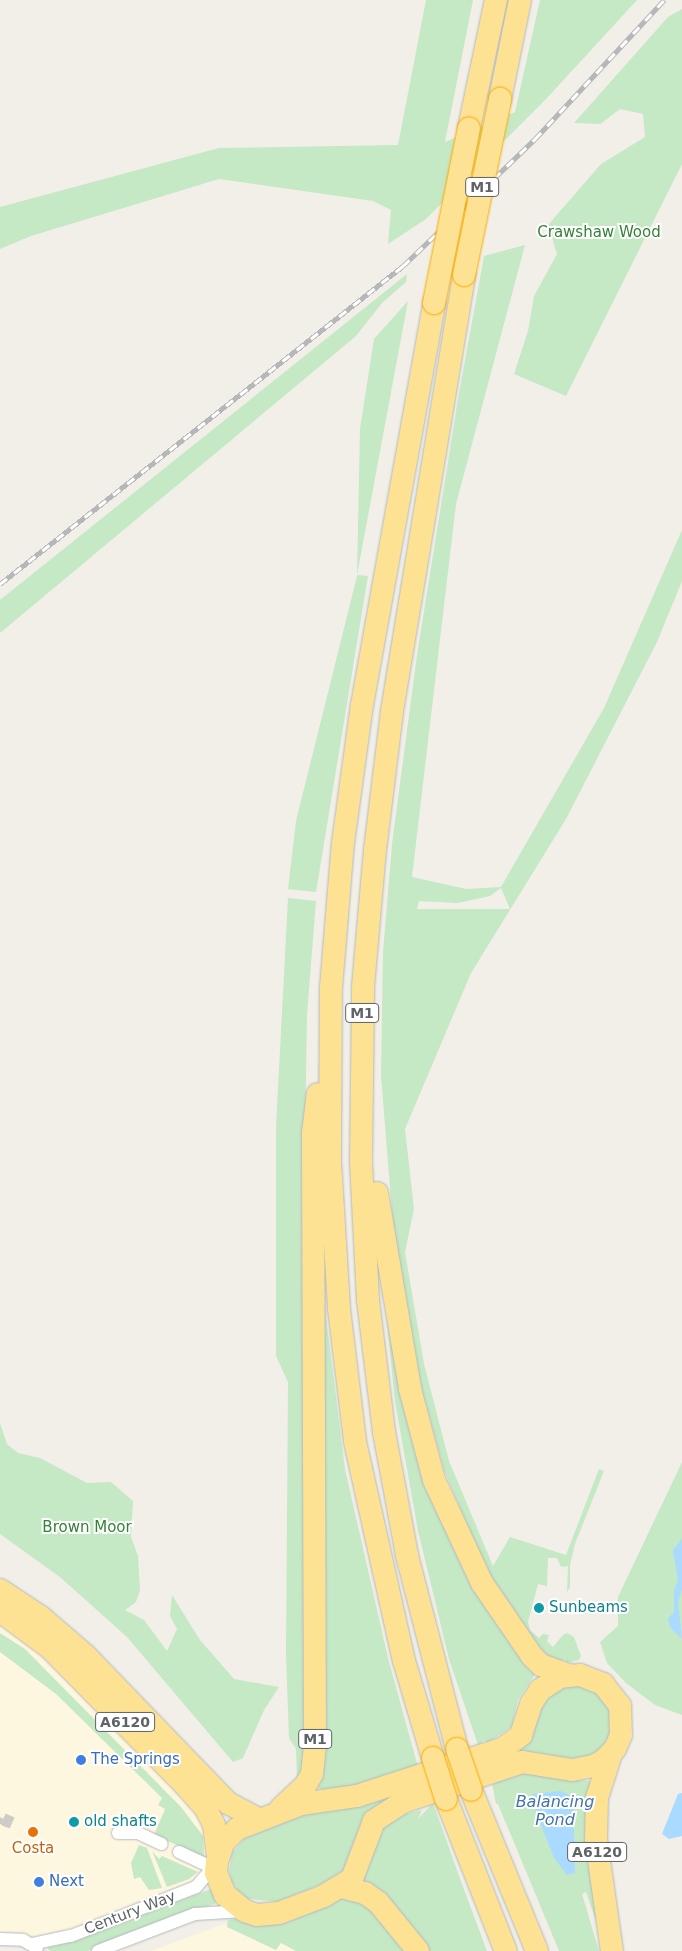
<!DOCTYPE html>
<html>
<head>
<meta charset="utf-8">
<style>
  body { margin:0 }
  #map { position:relative; width:682px; height:1951px; overflow:hidden; background:#f1efe8; font-family:"DejaVu Sans",sans-serif }
  div>[style] { position:absolute }
  [style*='--x'] { left:calc(var(--x)*1px); top:calc(var(--y)*1px); width:calc(var(--w)*1px); rotate:calc(var(--a)*1deg) }
  .commercial>* { inset:0; background:#fef7e0 }
  .green>* { inset:0; background:#c5e8c5 }
  .water>* { inset:0; background:#aadaff }
  .street-tunnel>* { height:12px; margin-top:-6px; transform-origin:0; background:repeating-linear-gradient(90deg,#ccccc8 0 12px,transparent 0 18px) }
  .roads { filter:drop-shadow(0 0 1px #b5b8bc) drop-shadow(0 0 1px #b5b8bc) }
  .street>* { height:12px; margin:-6px; padding:0 6px; transform-origin:6px; border-radius:6px; background:#fff }
  .highway>* { height:22px; margin:-11px; padding:0 11px; transform-origin:11px; border-radius:11px; background:#fde293 }
  .rail>* { height:5px; margin-top:-2.5px; transform-origin:0; background:repeating-linear-gradient(90deg,#fff 0 9px,#b6b7b8 0 18px); box-sizing:border-box; border-block:1px solid #b6b7b8 }
  .bridges { filter:drop-shadow(0 0 1px #f9ab00) drop-shadow(0 0 1px #f9ab00) }
  .highway-bridge>* { height:22px; margin:-11px; padding:0 11px; transform-origin:11px; border-radius:11px; background:#fde293 }
  .dots>* { width:14px; height:14px; translate:-50% -50%; box-sizing:border-box; border:2px solid #fff; border-radius:50% }
  span { translate:-50% -50%; white-space:nowrap; text-align:center; line-height:1.15; -webkit-text-stroke:4px #fff; paint-order:stroke }
  .shield-label span { padding:1px 4px; background:#fff; border:1px solid; border-radius:4px; -webkit-text-stroke-width:0 }
  .shield-label { font-size:14px; color:#5f6368; font-weight:700 }
  .park-label { font-size:15px; color:#348238 }
  .culture-label { font-size:15px; color:#0d838f }
  .left { translate:0 -50%; text-align:left }
  .shop-label { font-size:15px; color:#366cbe }
  .food-label { font-size:15px; color:#c56008 }
  .street-label { font-size:15px; color:#5f6368 }
  .water-label { font-size:16px; color:#4174aa; font-style:italic }
</style>
</head>
<body>
<div id="map">
  <div class="commercial">
    <div style="clip-path:polygon(0 1611px,214px 1825px,205px 1880px,52px 1940px,0 1939px)"></div>
    <div style="clip-path:polygon(224px 1924px,256px 1931px,302px 1951px,151px 1951px)"></div>
  </div>
  <div class="green">
    <div style="clip-path:polygon(426px 0,473px 0,445px 142px,515px 112px,540px 0,637px 0,547px 98px,426px 219px,388px 244px,391px 210px,373px 201px,219px 179px,31px 236px,0 249px,0 207px,219px 148px,398px 145px)"></div>
    <div style="clip-path:polygon(682px 9px,682px 164px,566px 396px,514px 374px,528px 331px,534px 296px,557px 254px,548px 225px,601px 164px,645px 137px,643px 114px,620px 109px,600px 124px,574px 123px,668px 17px)"></div>
    <div style="clip-path:polygon(evenodd,525px 245px,456px 504px,412px 877px,466px 889px,501px 887px,604px 708px,682px 530px,682px 581px,657px 642px,566px 819px,471px 973px,405px 1129px,414px 1209px,405px 1252px,424px 1364px,449px 1461px,493px 1566px,510px 1537px,566px 1555px,599px 1469px,604px 1471px,575px 1544px,570px 1565px,570px 1587px,567px 1592px,568px 1566px,561px 1567px,557px 1558px,548px 1558px,547px 1586px,538px 1584px,528px 1622px,530px 1630px,539px 1638px,543px 1634px,549px 1635px,547px 1641px,553px 1647px,563px 1635px,567px 1633px,574px 1637px,581px 1656px,579px 1660px,566px 1663px,565px 1659px,560px 1662px,543px 1657px,489px 1576px,444px 1470px,422px 1391px,394px 1238px,381px 1075px,383px 952px,392px 844px,417px 655px,459px 393px,484px 256px,525px 245px,501px 888px,510px 909px,417px 909px,419px 901px,458px 903px,490px 896px,501px 888px)"></div>
    <div style="clip-path:polygon(407px 274px,406px 282px,382px 303px,356px 336px,0 633px,0 600px)"></div>
    <div style="clip-path:polygon(408px 301px,357px 575px,368px 576px,316px 892px,288px 889px,296px 821px,357px 576px,360px 429px,374px 339px)"></div>
    <div style="clip-path:polygon(288px 898px,316px 901px,307px 1014px,305px 1138px,306px 1761px,297px 1779px,296px 1749px,289px 1738px,286px 1655px,288px 1382px,276px 1356px,276px 1127px)"></div>
    <div style="clip-path:polygon(317px 1214px,326px 1316px,345px 1469px,388px 1658px,418px 1767px,338px 1791px,320px 1789px,316px 1784px)"></div>
    <div style="clip-path:polygon(379px 1242px,414px 1422px,538px 1670px,518px 1700px,512px 1726px,486px 1744px,485px 1740px,478px 1745px,449px 1659px,418px 1531px,395px 1402px)"></div>
    <div style="clip-path:polygon(0 1423px,7px 1444px,18px 1453px,40px 1458px,87px 1483px,111px 1482px,133px 1501px,131px 1537px,138px 1556px,140px 1590px,136px 1602px,125px 1610px,144px 1620px,167px 1651px,177px 1629px,170px 1616px,172px 1595px,200px 1640px,234px 1679px,279px 1687px,264px 1710px,243px 1758px,233px 1762px,127px 1637px,60px 1577px,0 1534px)"></div>
    <div style="clip-path:polygon(682px 1462px,682px 1715px,655px 1705px,626px 1683px,607px 1663px,600px 1642px,618px 1626px,618px 1597px)"></div>
    <div style="clip-path:polygon(0 1633px,25px 1649px,181px 1807px,203px 1836px,204px 1857px,154px 1835px,165px 1809px,158px 1805px,162px 1798px,56px 1694px,0 1652px)"></div>
    <div style="clip-path:polygon(569px 1682px,596px 1687px,613px 1709px,612px 1736px,594px 1756px,408px 1793px,350px 1866px,324px 1883px,278px 1902px,248px 1899px,239px 1893px,232px 1882px,229px 1872px,232px 1853px,245px 1838px,302px 1812px,509px 1751px,545px 1695px)"></div>
    <div style="clip-path:polygon(525px 1771px,567px 1780px,594px 1781px,596px 1921px,586px 1892px,582px 1894px,599px 1951px,559px 1951px,498px 1804px,496px 1804px,492px 1783px)"></div>
    <div style="clip-path:polygon(433px 1803px,462px 1884px,487px 1951px,427px 1951px,357px 1883px,374px 1833px,401px 1815px,422px 1810px,418px 1819px)"></div>
    <div style="clip-path:polygon(139px 1845px,147px 1848px,162px 1888px,149px 1890px,140px 1877px,134px 1879px,131px 1863px)"></div>
    <div style="clip-path:polygon(152px 1851px,159px 1859px,162px 1856px,198px 1872px,189px 1879px,167px 1887px)"></div>
    <div style="clip-path:polygon(211px 1889px,219px 1902px,88px 1951px,50px 1951px,47px 1947px,77px 1940px)"></div>
    <div style="clip-path:polygon(346px 1897px,362px 1900px,406px 1951px,296px 1951px,281px 1943px,276px 1950px,227px 1927px,228px 1920px)"></div>
  </div>
  <div class="water">
    <div style="clip-path:polygon(682px 1539px,682px 1589px,678px 1602px,682px 1639px,670px 1627px,668px 1618px,674px 1612px,674px 1590px,678px 1580px,673px 1550px)"></div>
    <div style="clip-path:polygon(561px 1791px,571px 1796px,573px 1806px,575px 1873px,567px 1875px,554px 1858px,532px 1802px,533px 1794px)"></div>
    <div style="clip-path:polygon(682px 1793px,682px 1836px,669px 1839px,662px 1834px,678px 1794px)"></div>
  </div>
  <div class="street-tunnel">
    <div style="--x:0;--y:1824;--w:6;--a:-59"></div>
    <div style="--x:3;--y:1819;--w:10;--a:24"></div>
  </div>
  <div class="roads">
    <div class="street">
      <div style="--x:118;--y:1833;--w:20;--a:0"></div>
      <div style="--x:138;--y:1833;--w:26;--a:25"></div>
      <div style="--x:179;--y:1852;--w:29;--a:25"></div>
      <div style="--x:0;--y:1939;--w:23;--a:2"></div>
      <div style="--x:23;--y:1940;--w:16;--a:30"></div>
      <div style="--x:32;--y:1944;--w:40;--a:-12"></div>
      <div style="--x:71;--y:1936;--w:134;--a:-21.4"></div>
      <div style="--x:196;--y:1887;--w:30;--a:-49"></div>
      <div style="--x:98;--y:1951;--w:104;--a:-20.9"></div>
      <div style="--x:195;--y:1914;--w:48;--a:-3.6"></div>
    </div>
    <div class="highway">
      <div style="--x:500;--y:99;--w:101;--a:-78.6"></div>
      <div style="--x:469;--y:128;--w:131;--a:-78.1"></div>
      <div style="--x:377;--y:1193;--w:199;--a:80.4"></div>
      <div style="--x:410;--y:1389;--w:94;--a:75.2"></div>
      <div style="--x:434;--y:1480;--w:114;--a:65"></div>
      <div style="--x:482;--y:1583;--w:88;--a:55.6"></div>
      <div style="--x:532;--y:1656;--w:13;--a:45"></div>
      <div style="--x:541;--y:1665;--w:29;--a:20"></div>
      <div style="--x:0;--y:1590;--w:49;--a:33.4"></div>
      <div style="--x:41;--y:1617;--w:58;--a:40.8"></div>
      <div style="--x:85;--y:1655;--w:206;--a:46"></div>
      <div style="--x:228;--y:1803;--w:34;--a:28"></div>
      <div style="--x:0;--y:1611;--w:62;--a:36.5"></div>
      <div style="--x:50;--y:1648;--w:191;--a:45.4"></div>
      <div style="--x:184;--y:1784;--w:31;--a:48"></div>
      <div style="--x:205;--y:1807;--w:20;--a:63"></div>
      <div style="--x:214;--y:1825;--w:31;--a:83"></div>
      <div style="--x:580;--y:1675;--w:25;--a:21"></div>
      <div style="--x:603;--y:1684;--w:28;--a:52"></div>
      <div style="--x:620;--y:1706;--w:29;--a:88"></div>
      <div style="--x:621;--y:1735;--w:15;--a:113"></div>
      <div style="--x:615;--y:1749;--w:17;--a:135"></div>
      <div style="--x:603;--y:1761;--w:11;--a:153"></div>
      <div style="--x:593;--y:1766;--w:21;--a:169"></div>
      <div style="--x:572;--y:1770;--w:51;--a:-170.9"></div>
      <div style="--x:522;--y:1762;--w:126;--a:161.4"></div>
      <div style="--x:403;--y:1802;--w:35;--a:147"></div>
      <div style="--x:374;--y:1821;--w:62;--a:110.8"></div>
      <div style="--x:352;--y:1879;--w:33;--a:149"></div>
      <div style="--x:324;--y:1896;--w:48;--a:159.3"></div>
      <div style="--x:279;--y:1913;--w:22;--a:175"></div>
      <div style="--x:257;--y:1915;--w:13;--a:-162"></div>
      <div style="--x:245;--y:1911;--w:26;--a:-141"></div>
      <div style="--x:225;--y:1895;--w:24;--a:-112"></div>
      <div style="--x:216;--y:1873;--w:11;--a:-85"></div>
      <div style="--x:217;--y:1862;--w:20;--a:-72"></div>
      <div style="--x:223;--y:1843;--w:20;--a:-45"></div>
      <div style="--x:237;--y:1829;--w:69;--a:-21.3"></div>
      <div style="--x:301;--y:1804;--w:57;--a:-8.1"></div>
      <div style="--x:357;--y:1796;--w:152;--a:-18"></div>
      <div style="--x:502;--y:1749;--w:24;--a:-36"></div>
      <div style="--x:521;--y:1735;--w:33;--a:-72"></div>
      <div style="--x:531;--y:1704;--w:17;--a:-57"></div>
      <div style="--x:540;--y:1690;--w:24;--a:-33"></div>
      <div style="--x:560;--y:1677;--w:20;--a:-6"></div>
      <div style="--x:457;--y:1749;--w:200;--a:-104.5"></div>
      <div style="--x:407;--y:1555;--w:125;--a:-100.6"></div>
      <div style="--x:384;--y:1432;--w:133;--a:-96.9"></div>
      <div style="--x:368;--y:1300;--w:138;--a:-92.9"></div>
      <div style="--x:361;--y:1162;--w:175;--a:-89.3"></div>
      <div style="--x:363;--y:987;--w:138;--a:-85"></div>
      <div style="--x:375;--y:850;--w:140;--a:-83"></div>
      <div style="--x:392;--y:711;--w:442;--a:-80.6"></div>
      <div style="--x:611;--y:1754;--w:46;--a:107.7"></div>
      <div style="--x:597;--y:1798;--w:41;--a:91.4"></div>
      <div style="--x:596;--y:1839;--w:113;--a:81.9"></div>
      <div style="--x:433;--y:1758;--w:101;--a:-106.6"></div>
      <div style="--x:404;--y:1661;--w:225;--a:-102.6"></div>
      <div style="--x:355;--y:1441;--w:134;--a:-96.9"></div>
      <div style="--x:339;--y:1308;--w:147;--a:-93.5"></div>
      <div style="--x:330;--y:1161;--w:173;--a:-89.7"></div>
      <div style="--x:331;--y:988;--w:145;--a:-85.3"></div>
      <div style="--x:343;--y:843;--w:139;--a:-82.2"></div>
      <div style="--x:362;--y:705;--w:408;--a:-79.8"></div>
      <div style="--x:471;--y:1790;--w:174;--a:67.7"></div>
      <div style="--x:446;--y:1799;--w:163;--a:68.5"></div>
      <div style="--x:281;--y:1808;--w:33;--a:-43"></div>
      <div style="--x:305;--y:1786;--w:14;--a:-60"></div>
      <div style="--x:312;--y:1774;--w:27;--a:-84"></div>
      <div style="--x:315;--y:1747;--w:614;--a:-90.19"></div>
      <div style="--x:313;--y:1133;--w:39;--a:-83"></div>
      <div style="--x:342;--y:1887;--w:24;--a:15"></div>
      <div style="--x:365;--y:1893;--w:16;--a:35"></div>
      <div style="--x:378;--y:1902;--w:63;--a:50.8"></div>
    </div>
  </div>
  <div class="rail">
    <div style="--x:0;--y:584;--w:513;--a:-38.28"></div>
    <div style="--x:403;--y:266;--w:183;--a:-43.9"></div>
    <div style="--x:535;--y:139;--w:190;--a:-47.1"></div>
  </div>
  <div class="bridges">
    <div class="highway-bridge">
      <div style="--x:464;--y:275;--w:180;--a:-78.4"></div>
      <div style="--x:434;--y:303;--w:178;--a:-78.7"></div>
      <div style="--x:457;--y:1749;--w:43;--a:71.1"></div>
      <div style="--x:433;--y:1758;--w:43;--a:72.4"></div>
    </div>
  </div>
  <div class="dots">
    <div style="left:539px;top:1608px;background:#0f9aa8"></div>
    <div style="left:81px;top:1760px;background:#3f7fe0"></div>
    <div style="left:74px;top:1822px;background:#0f9aa8"></div>
    <div style="left:33px;top:1832px;background:#e8710a"></div>
    <div style="left:39px;top:1882px;background:#3f7fe0"></div>
  </div>
  <div class="shield-label">
    <span style="left:482px;top:187px">M1</span>
    <span style="left:362px;top:1013px">M1</span>
    <span style="left:125px;top:1722px">A6120</span>
    <span style="left:315px;top:1739px">M1</span>
    <span style="left:597px;top:1852px">A6120</span>
  </div>
  <div class="park-label">
    <span style="left:599px;top:233px">Crawshaw Wood</span>
    <span style="left:87px;top:1528px">Brown Moor</span>
  </div>
  <div class="culture-label">
    <span class="left" style="left:549px;top:1608px">Sunbeams</span>
    <span class="left" style="left:84px;top:1822px">old shafts</span>
  </div>
  <div class="shop-label">
    <span class="left" style="left:91px;top:1760px">The Springs</span>
    <span class="left" style="left:49px;top:1882px">Next</span>
  </div>
  <div class="food-label">
    <span style="left:33px;top:1849px">Costa</span>
  </div>
  <div class="street-label">
    <span style="left:130px;top:1913px;rotate:-21deg">Century Way</span>
  </div>
  <div class="water-label">
    <span style="left:555px;top:1811px">Balancing<br>Pond</span>
  </div>
</div>
</body>
</html>
